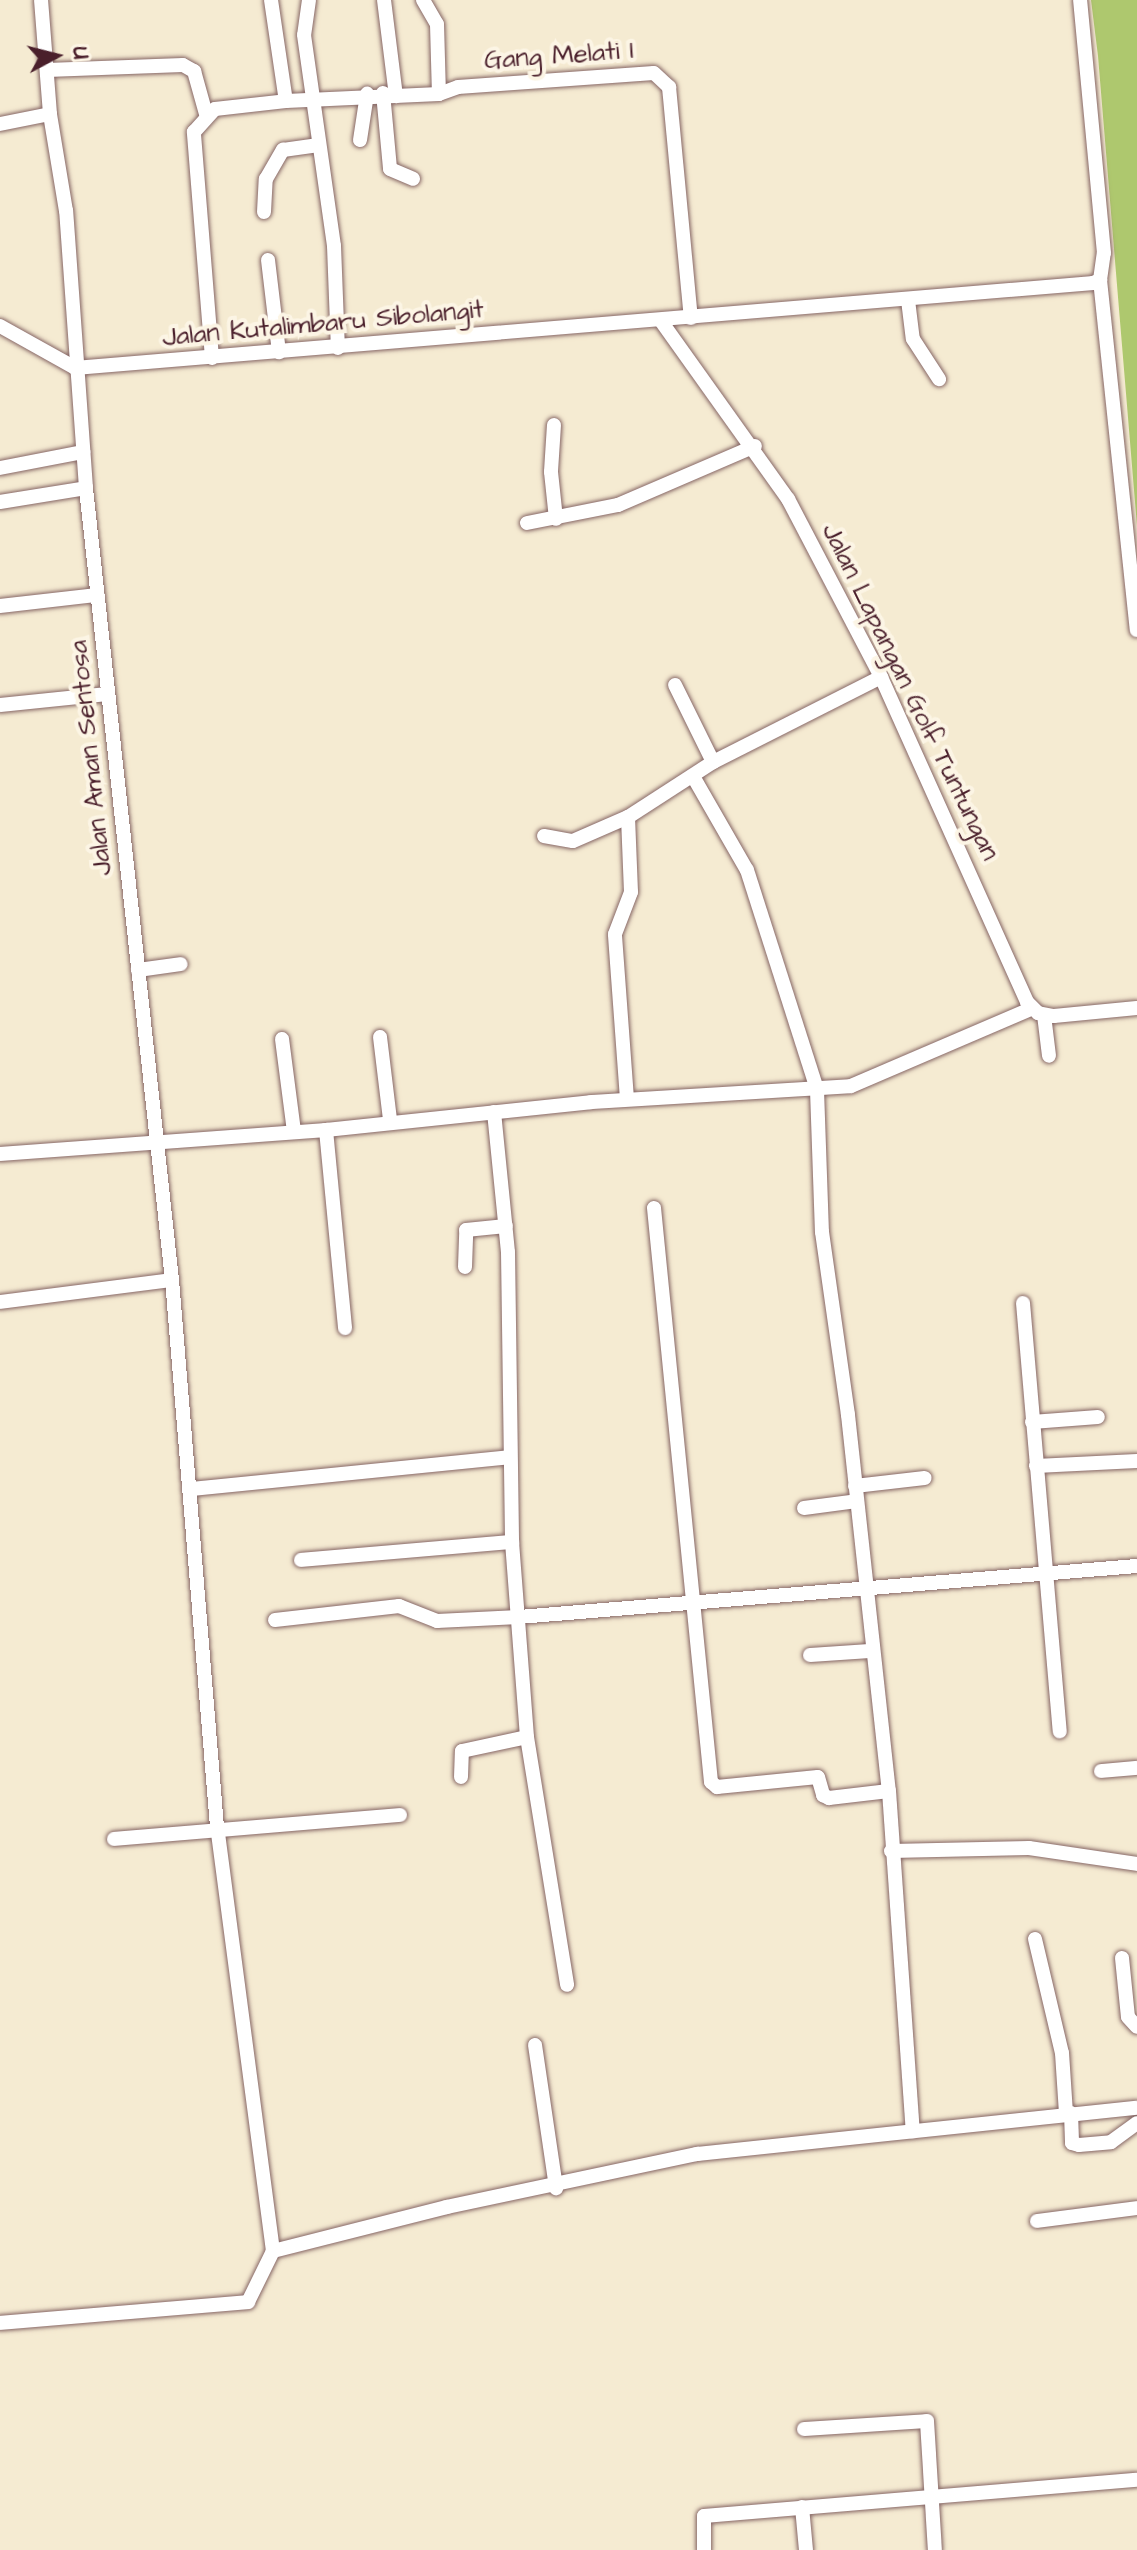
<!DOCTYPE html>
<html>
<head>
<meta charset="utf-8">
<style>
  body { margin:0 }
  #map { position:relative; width:1137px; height:2550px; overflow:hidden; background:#f5ebd2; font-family:"Architects Daughter",sans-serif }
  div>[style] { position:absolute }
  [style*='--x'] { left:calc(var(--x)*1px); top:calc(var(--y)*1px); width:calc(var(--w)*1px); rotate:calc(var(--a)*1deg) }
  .green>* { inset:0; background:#aec86e }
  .roads { filter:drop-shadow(0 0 2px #866665) drop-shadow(0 0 2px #866665) }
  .minor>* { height:14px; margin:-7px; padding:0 7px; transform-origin:7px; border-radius:7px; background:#fff }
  span { translate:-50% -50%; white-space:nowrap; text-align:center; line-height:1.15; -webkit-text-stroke:8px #fcf5e5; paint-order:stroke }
  .street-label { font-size:26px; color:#4a1f2b }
  .north { position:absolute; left:16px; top:16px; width:80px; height:80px; -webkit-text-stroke:6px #fcf5e5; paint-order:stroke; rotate:83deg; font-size:22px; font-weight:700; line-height:32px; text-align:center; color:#4a1f2b }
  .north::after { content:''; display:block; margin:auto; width:28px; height:36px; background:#4a1f2b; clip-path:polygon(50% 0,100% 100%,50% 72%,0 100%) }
</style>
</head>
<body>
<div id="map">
  <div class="green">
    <div style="clip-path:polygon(1091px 0,1137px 0,1137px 526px,1098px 56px)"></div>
  </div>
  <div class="roads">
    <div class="minor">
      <div style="--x:271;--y:0;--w:102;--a:81.6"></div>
      <div style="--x:309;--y:0;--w:35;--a:98"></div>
      <div style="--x:304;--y:35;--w:213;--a:81.9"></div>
      <div style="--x:334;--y:246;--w:102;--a:87.8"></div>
      <div style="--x:384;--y:0;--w:97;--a:82.9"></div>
      <div style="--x:423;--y:0;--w:28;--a:60"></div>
      <div style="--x:437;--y:24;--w:70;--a:88.4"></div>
      <div style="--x:47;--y:70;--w:136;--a:-2.1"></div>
      <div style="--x:183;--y:65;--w:13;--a:29"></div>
      <div style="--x:194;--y:71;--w:45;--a:74.4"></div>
      <div style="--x:383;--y:93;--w:76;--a:84.7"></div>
      <div style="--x:390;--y:169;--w:25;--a:23"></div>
      <div style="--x:0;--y:124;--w:51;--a:-11.3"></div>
      <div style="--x:360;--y:140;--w:47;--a:-81.3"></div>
      <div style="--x:264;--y:212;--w:33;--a:-87"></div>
      <div style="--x:266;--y:179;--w:34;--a:-60"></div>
      <div style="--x:283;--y:150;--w:36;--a:-8"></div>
      <div style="--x:268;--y:260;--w:93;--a:83.2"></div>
      <div style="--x:1100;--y:280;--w:352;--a:84"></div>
      <div style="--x:908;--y:300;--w:39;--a:83"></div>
      <div style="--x:913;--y:339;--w:48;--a:57"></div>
      <div style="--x:661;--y:321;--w:219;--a:54.5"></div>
      <div style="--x:788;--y:499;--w:201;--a:62.4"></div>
      <div style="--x:881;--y:677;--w:356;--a:65.8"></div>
      <div style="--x:1027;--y:1002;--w:16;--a:45"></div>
      <div style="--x:1038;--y:1013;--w:16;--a:11"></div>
      <div style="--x:1054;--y:1016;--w:83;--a:-5.5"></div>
      <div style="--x:0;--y:326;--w:86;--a:29.2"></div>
      <div style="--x:75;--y:368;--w:1022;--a:-4.77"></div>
      <div style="--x:1093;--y:283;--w:8;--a:-23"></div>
      <div style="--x:1100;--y:280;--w:27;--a:-82"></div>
      <div style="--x:1104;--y:253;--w:254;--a:-95.4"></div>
      <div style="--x:212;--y:358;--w:227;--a:-94.6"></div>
      <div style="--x:194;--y:132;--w:31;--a:-48"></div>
      <div style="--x:215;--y:109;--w:71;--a:-6.4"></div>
      <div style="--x:286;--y:101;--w:153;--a:-2.6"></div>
      <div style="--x:439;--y:94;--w:20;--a:-20"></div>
      <div style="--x:458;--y:87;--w:196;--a:-4.1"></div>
      <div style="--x:654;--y:73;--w:21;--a:43"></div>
      <div style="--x:669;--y:87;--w:232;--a:84.6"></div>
      <div style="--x:554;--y:425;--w:47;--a:93.7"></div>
      <div style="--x:551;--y:472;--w:47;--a:83.9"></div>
      <div style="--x:0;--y:468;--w:85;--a:-10.9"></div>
      <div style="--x:0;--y:502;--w:87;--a:-9.2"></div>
      <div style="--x:527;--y:523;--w:93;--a:-11.2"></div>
      <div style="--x:618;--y:505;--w:149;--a:-23.3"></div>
      <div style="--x:0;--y:606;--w:98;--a:-6.5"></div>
      <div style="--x:675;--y:685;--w:86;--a:63.7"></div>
      <div style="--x:0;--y:705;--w:108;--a:-5.9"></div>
      <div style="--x:694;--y:778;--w:106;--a:60.1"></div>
      <div style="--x:747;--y:870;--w:231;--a:72.3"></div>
      <div style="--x:817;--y:1090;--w:142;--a:88"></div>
      <div style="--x:822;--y:1232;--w:185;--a:81.9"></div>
      <div style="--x:848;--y:1415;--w:378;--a:83.8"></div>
      <div style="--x:889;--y:1791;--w:341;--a:86"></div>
      <div style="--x:544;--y:836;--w:29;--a:10"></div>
      <div style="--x:573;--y:841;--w:60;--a:-23.6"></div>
      <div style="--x:138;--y:970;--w:43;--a:-7.9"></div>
      <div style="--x:1044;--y:1015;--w:41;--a:83"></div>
      <div style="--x:380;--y:1037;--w:84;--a:83.1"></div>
      <div style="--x:282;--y:1039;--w:93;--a:82.6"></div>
      <div style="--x:627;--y:1099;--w:165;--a:-94.2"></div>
      <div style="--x:615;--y:934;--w:45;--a:-69.1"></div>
      <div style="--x:631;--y:892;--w:75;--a:-92.3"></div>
      <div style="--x:628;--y:817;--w:101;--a:-32.9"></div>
      <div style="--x:713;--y:762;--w:188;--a:-26.8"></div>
      <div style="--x:494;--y:1112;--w:141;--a:84.3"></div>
      <div style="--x:508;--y:1252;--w:290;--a:89.2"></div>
      <div style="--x:512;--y:1542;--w:196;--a:85.6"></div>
      <div style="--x:527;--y:1737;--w:251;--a:80.8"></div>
      <div style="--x:326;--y:1130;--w:199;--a:84.5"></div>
      <div style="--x:0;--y:1154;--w:327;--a:-4.2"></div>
      <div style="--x:326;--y:1130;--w:266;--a:-6"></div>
      <div style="--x:591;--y:1102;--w:260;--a:-3.5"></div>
      <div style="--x:851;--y:1086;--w:196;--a:-23.2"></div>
      <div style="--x:654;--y:1208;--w:577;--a:84.33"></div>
      <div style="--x:711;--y:1782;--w:8;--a:40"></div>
      <div style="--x:717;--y:1787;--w:101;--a:-5.7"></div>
      <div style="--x:818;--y:1777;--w:19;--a:74"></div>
      <div style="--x:823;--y:1795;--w:7;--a:27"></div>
      <div style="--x:829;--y:1798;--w:60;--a:-6.7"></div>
      <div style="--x:465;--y:1267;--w:37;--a:-88"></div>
      <div style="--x:466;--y:1230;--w:40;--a:-5.7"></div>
      <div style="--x:0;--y:1302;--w:173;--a:-7.3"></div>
      <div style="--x:1023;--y:1303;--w:430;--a:85.1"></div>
      <div style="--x:1032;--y:1422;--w:66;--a:-4.3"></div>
      <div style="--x:1036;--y:1466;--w:101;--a:-2.8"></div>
      <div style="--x:855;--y:1486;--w:70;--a:-6.5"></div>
      <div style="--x:191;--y:1489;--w:320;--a:-5.7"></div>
      <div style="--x:804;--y:1508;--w:53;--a:-7.5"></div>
      <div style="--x:301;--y:1560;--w:212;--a:-4.9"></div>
      <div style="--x:275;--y:1620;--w:125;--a:-6.4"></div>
      <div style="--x:399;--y:1606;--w:41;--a:21.5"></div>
      <div style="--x:437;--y:1621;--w:82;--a:-2.8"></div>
      <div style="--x:519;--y:1617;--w:620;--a:-4.72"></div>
      <div style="--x:810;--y:1655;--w:60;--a:-3.8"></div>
      <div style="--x:1101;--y:1771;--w:36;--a:-5"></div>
      <div style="--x:461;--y:1777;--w:26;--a:-88"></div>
      <div style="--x:462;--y:1751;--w:66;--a:-12.2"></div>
      <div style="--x:114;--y:1839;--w:287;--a:-4.8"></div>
      <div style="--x:891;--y:1851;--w:138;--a:-1.2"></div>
      <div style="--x:1029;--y:1848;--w:109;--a:8.4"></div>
      <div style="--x:1035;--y:1939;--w:117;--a:76.7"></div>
      <div style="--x:1062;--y:2053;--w:61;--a:86.2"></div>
      <div style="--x:1122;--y:1958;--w:59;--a:84.2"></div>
      <div style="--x:1128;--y:2017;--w:13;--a:48"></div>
      <div style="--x:535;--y:2045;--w:145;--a:81.6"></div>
      <div style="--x:1071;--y:2113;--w:30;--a:88"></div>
      <div style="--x:1072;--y:2143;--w:7;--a:16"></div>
      <div style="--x:1079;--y:2145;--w:32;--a:-5"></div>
      <div style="--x:1111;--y:2142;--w:32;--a:-36"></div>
      <div style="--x:1037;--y:2221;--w:101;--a:-7.4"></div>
      <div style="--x:273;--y:2251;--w:179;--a:-14.2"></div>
      <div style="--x:447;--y:2207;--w:256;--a:-12"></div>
      <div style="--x:697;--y:2154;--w:442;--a:-6"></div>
      <div style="--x:0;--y:2323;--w:249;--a:-4.8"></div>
      <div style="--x:248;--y:2302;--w:57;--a:-63.9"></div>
      <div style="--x:273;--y:2251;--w:428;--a:-97.5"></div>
      <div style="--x:217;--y:1827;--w:549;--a:-94.7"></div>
      <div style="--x:172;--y:1280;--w:797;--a:-96.2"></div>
      <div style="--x:86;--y:488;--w:278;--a:-94.1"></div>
      <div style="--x:66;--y:211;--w:98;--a:-99.4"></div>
      <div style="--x:50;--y:114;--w:114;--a:-94.5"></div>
      <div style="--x:804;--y:2429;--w:123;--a:-3.7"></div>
      <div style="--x:927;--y:2421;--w:129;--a:86.5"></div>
      <div style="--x:802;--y:2507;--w:43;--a:84.7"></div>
      <div style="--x:704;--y:2550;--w:34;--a:-90"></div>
      <div style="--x:704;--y:2516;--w:434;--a:-4.8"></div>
    </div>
  </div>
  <div class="street-label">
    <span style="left:559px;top:56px;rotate:-4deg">Gang Melati I</span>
    <span style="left:323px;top:324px;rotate:-5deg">Jalan Kutalimbaru Sibolangit</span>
    <span style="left:910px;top:692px;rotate:64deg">Jalan Lapangan Golf Tuntungan</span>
    <span style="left:91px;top:758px;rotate:-96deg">Jalan Aman Sentosa</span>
  </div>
  <div class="north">U</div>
</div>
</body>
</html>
